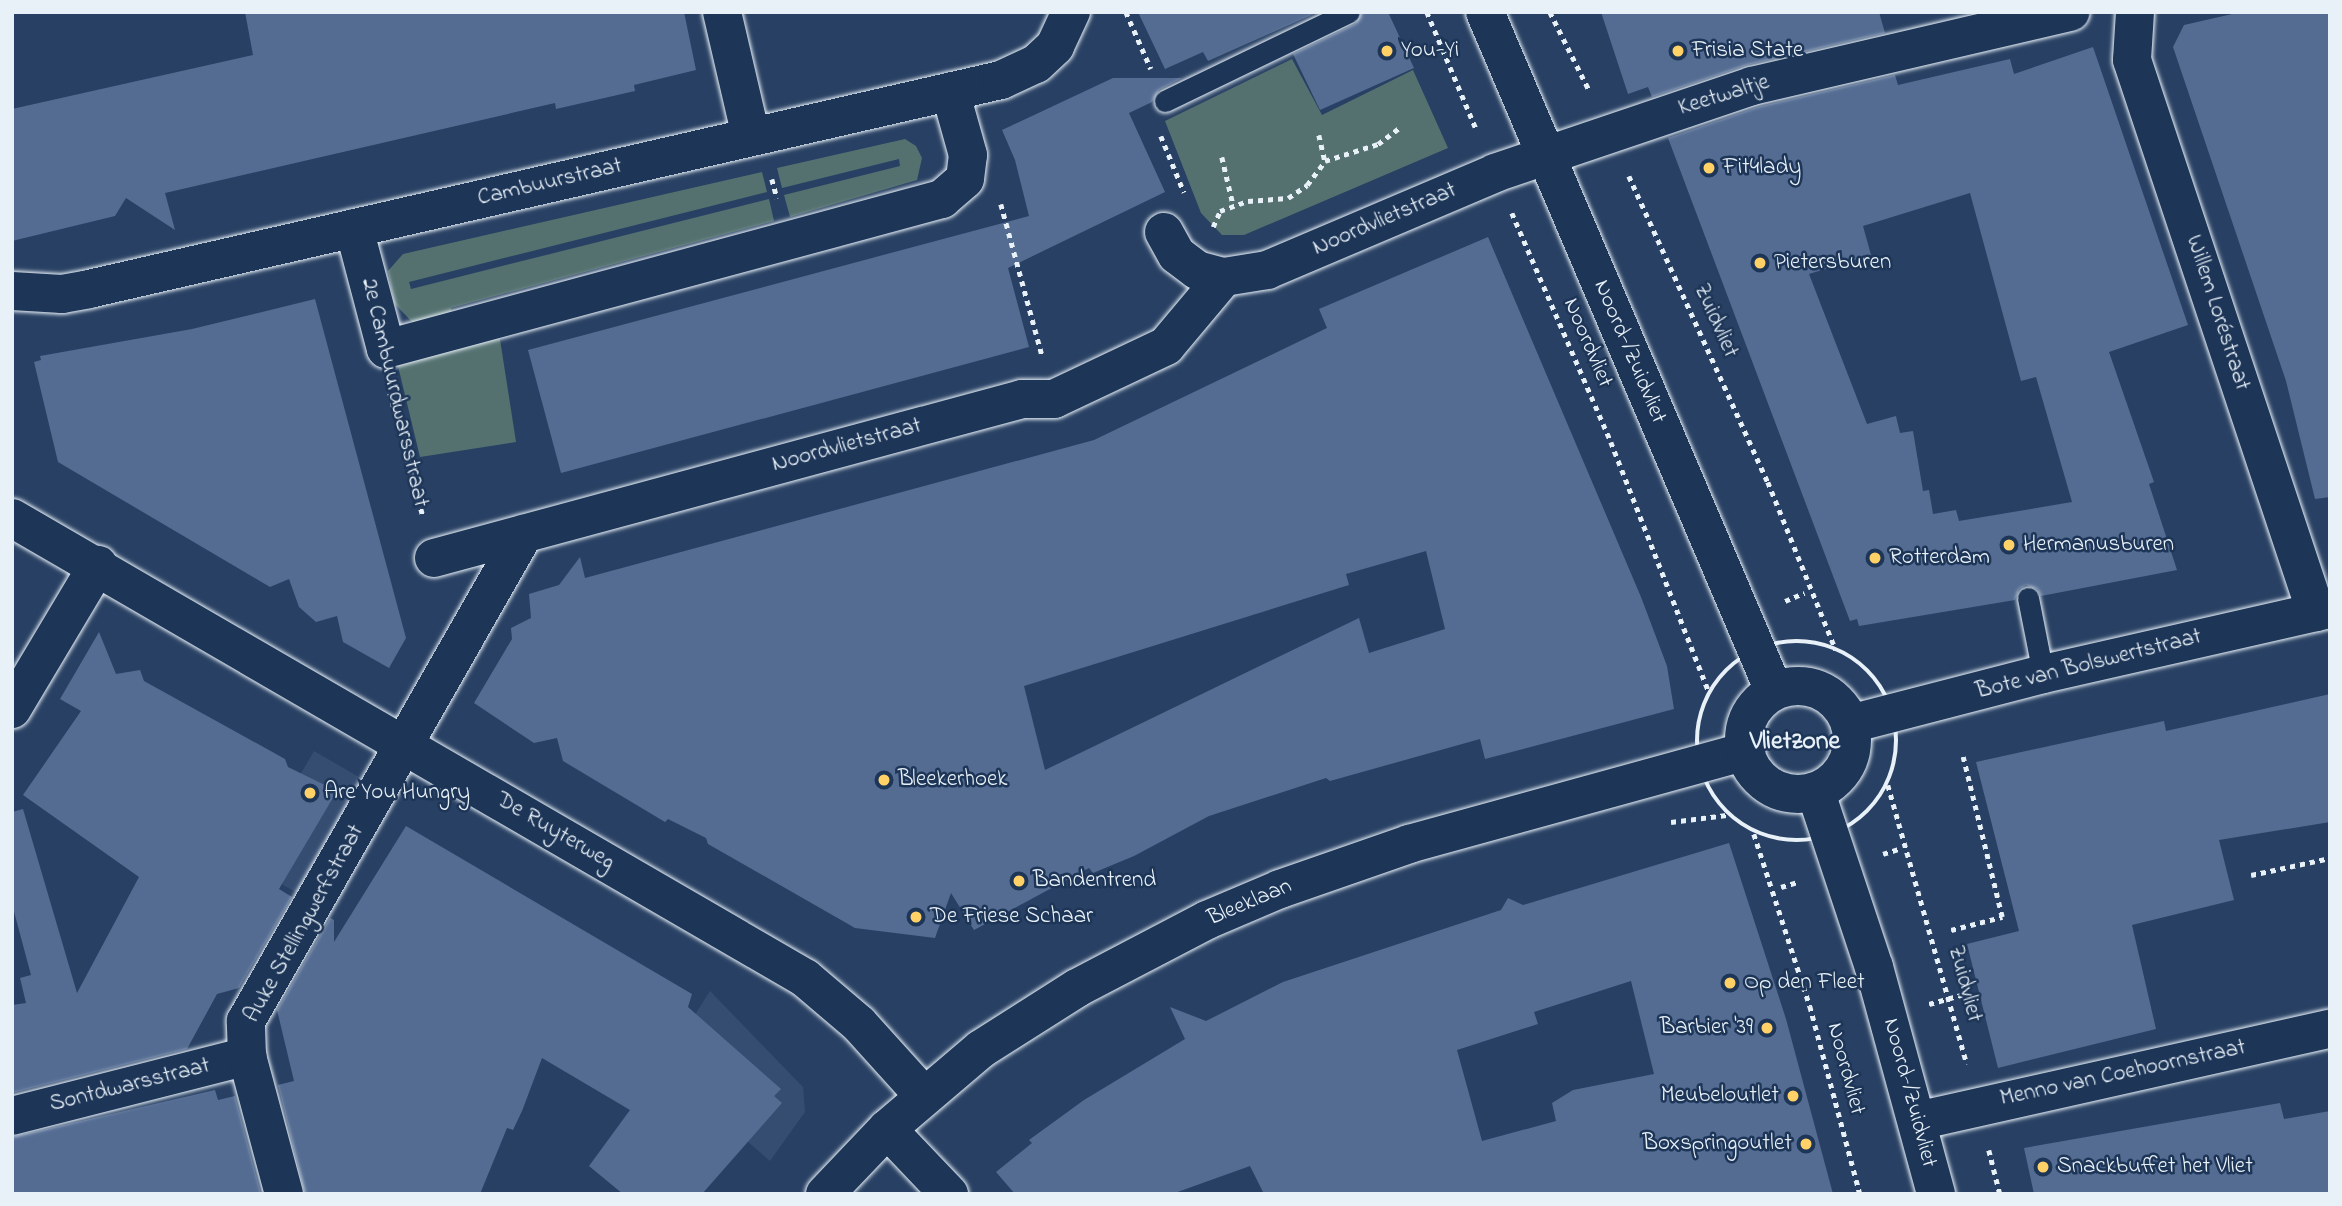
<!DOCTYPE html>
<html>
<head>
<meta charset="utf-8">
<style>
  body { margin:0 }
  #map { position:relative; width:2342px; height:1206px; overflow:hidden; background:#284063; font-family:"Indie Flower",sans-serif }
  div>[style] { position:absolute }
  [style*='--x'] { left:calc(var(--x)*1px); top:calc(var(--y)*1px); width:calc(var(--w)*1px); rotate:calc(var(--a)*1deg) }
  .built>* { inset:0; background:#354d71 }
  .green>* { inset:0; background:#547170 }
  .building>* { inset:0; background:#546c92 }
  .path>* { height:4.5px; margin-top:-2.25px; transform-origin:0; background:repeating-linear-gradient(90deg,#e8f1f8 0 5px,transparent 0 10px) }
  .path>.ring { margin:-2.25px; padding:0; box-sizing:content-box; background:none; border:4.5px solid #e8f1f8; border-radius:50% }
  .roads { filter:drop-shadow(0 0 2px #e8f1f8) drop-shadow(0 0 2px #e8f1f8) }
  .service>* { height:21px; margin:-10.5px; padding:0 10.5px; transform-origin:10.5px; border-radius:10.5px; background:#1d3557 }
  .minor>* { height:38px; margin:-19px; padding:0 19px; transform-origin:19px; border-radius:19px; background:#1d3557 }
  .tertiary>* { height:38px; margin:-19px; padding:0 19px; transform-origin:19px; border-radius:19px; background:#1d3557 }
  .secondary>* { height:38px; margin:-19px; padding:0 19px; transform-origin:19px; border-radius:19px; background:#1d3557 }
  .secondary>.ring { margin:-19px; padding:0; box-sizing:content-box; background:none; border:38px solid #1d3557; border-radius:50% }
  .dots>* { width:19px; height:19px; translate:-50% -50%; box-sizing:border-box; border:4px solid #1d3557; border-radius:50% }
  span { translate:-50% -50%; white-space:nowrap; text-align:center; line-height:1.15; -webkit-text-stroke:5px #1d3557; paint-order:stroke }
  .poi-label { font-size:23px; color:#e8f1f8 }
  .left { translate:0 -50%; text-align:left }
  .right { translate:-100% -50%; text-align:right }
  .street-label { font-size:23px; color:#e8f1f8 }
  .quarter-label { font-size:26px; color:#e8f1f8; font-weight:700 }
  .frame { position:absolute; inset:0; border:14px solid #e8f1f8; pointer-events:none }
</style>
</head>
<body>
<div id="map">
  <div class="built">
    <div style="clip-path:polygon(314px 751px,364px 780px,299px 894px,248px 865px)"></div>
    <div style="clip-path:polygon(710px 991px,803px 1087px,805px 1112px,770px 1161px,662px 1067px)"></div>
  </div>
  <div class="green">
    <div style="clip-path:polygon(1292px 59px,1322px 115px,1413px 70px,1448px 148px,1244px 235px,1222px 235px,1201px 213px,1165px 121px)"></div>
    <div style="clip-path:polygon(905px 139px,916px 146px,922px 158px,917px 180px,790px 217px,784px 195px,900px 166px,899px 159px,782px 188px,777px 168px)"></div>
    <div style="clip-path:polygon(762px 172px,767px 192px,409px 282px,411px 289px,769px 199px,774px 221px,451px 308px,453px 318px,413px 323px,394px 303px,388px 271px,403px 254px)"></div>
    <div style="clip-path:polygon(499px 333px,516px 442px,420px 457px,398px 366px)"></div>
  </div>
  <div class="building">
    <div style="clip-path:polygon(245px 12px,684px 12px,696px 70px,634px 85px,635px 91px,556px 109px,555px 103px,165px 193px,175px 230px,126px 198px,115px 216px,12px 241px,12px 109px,253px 55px)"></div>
    <div style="clip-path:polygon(1138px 12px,1318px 12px,1208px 61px,1203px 52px,1165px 69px)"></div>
    <div style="clip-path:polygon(1362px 12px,1388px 12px,1414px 68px,1320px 110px,1293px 54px,1355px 24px)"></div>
    <div style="clip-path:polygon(1601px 12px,1879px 12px,1885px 33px,1747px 65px,1652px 97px,1648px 87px,1628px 94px)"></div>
    <div style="clip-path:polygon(2241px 12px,2330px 12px,2330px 497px,2315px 499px,2286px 381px,2173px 47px,2184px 25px)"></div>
    <div style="clip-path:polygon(evenodd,2093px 47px,2188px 325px,2109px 352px,2154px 482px,2149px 484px,2177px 570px,2041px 596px,2037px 589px,2026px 585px,2019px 589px,2015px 600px,1859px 626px,1857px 619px,1850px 621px,1668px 138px,1758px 107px,1895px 75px,1898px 85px,2010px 59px,2014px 74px,2093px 47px,1970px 193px,2021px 381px,2036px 377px,2072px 502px,1959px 521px,1956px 510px,1933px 514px,1929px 490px,1923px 491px,1913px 431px,1900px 433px,1896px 416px,1867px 424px,1809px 274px,1871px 255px,1863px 226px,1970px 193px)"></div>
    <div style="clip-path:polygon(1113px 78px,1182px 78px,1159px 90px,1152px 102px,1129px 113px,1165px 192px,1008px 268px,1029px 347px,561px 473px,528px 350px,1029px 216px,1015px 160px,1002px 130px)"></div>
    <div style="clip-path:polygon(evenodd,1488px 237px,1641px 597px,1667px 666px,1674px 709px,1485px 759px,1480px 739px,1330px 781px,1326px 778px,1209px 816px,1134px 856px,1093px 873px,1089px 868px,974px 930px,951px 893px,935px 938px,855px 928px,708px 844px,706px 838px,668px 819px,665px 822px,563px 761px,557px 738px,534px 743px,474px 703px,512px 639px,511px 628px,531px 618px,529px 594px,559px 585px,580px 557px,585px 578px,1094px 440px,1327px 328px,1319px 309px,1488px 237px,1426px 551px,1445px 629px,1369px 653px,1359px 618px,1045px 770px,1024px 686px,1349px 585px,1346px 574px,1426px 551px)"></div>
    <div style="clip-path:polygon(315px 299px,406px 638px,389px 668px,343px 642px,337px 616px,316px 622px,299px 607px,289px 579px,270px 587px,58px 462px,34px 362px,41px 360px,40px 356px,192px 329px)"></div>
    <div style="clip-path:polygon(99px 632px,116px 674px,140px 670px,144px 681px,285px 759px,288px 767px,337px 791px,279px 889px,292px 897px,239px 988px,217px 994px,187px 1049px,12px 1093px,12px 1005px,26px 1003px,20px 978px,31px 975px,12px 904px,12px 812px,23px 809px,77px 993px,139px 877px,23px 795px,81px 711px,60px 699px)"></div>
    <div style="clip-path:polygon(2330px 694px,2330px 822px,2219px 840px,2234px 900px,2132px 925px,2156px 1029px,1998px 1068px,1967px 944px,2019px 931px,1976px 762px,2164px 721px,2166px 731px)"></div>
    <div style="clip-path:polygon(406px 826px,692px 994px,688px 1007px,781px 1089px,774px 1096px,782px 1103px,702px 1194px,623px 1194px,589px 1166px,630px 1110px,542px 1058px,522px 1111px,513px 1130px,507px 1128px,480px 1194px,305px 1194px,278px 1085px,294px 1081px,277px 1010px,330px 918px,334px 920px,334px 942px)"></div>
    <div style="clip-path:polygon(evenodd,1729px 843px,1786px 1019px,1833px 1194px,1264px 1194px,1250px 1166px,1172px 1194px,1015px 1194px,996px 1172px,1032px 1143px,1029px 1140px,1084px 1100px,1185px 1039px,1170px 1007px,1206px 1021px,1283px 982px,1501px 910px,1508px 898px,1523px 905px,1729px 843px,1631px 981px,1654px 1074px,1573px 1090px,1552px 1103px,1556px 1121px,1482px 1141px,1457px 1050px,1538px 1024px,1534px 1012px,1631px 981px)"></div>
    <div style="clip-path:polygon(215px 1090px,218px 1100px,235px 1096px,261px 1194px,12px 1194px,12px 1137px)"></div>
    <div style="clip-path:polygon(2280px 1103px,2284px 1119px,2330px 1111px,2330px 1194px,2034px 1194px,2024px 1148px)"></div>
  </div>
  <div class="path">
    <div style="--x:1126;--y:12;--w:62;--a:66.3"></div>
    <div style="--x:1427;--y:12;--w:129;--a:67.2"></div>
    <div style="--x:1550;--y:12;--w:89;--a:63.4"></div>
    <div style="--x:1319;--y:135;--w:27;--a:77"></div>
    <div style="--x:1161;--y:136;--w:61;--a:67.7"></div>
    <div style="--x:1222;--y:157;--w:48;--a:76.8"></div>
    <div style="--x:1629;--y:176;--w:336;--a:65.6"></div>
    <div style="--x:1768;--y:482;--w:181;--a:68"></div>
    <div style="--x:772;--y:179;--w:20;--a:75"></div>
    <div style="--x:1001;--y:204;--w:156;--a:74.8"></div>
    <div style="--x:1512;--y:213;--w:249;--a:66.6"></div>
    <div style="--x:1611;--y:442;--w:266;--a:68.6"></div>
    <div style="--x:1213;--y:227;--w:17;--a:-66"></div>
    <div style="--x:1220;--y:211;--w:30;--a:-20"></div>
    <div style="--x:1248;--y:201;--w:40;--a:-4.3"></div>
    <div style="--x:1288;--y:198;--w:23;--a:-34"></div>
    <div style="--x:1307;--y:185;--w:30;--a:-53"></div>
    <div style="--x:1325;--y:161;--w:56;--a:-17.8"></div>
    <div style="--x:1378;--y:144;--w:26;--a:-37"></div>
    <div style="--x:390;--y:393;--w:127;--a:75"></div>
    <div style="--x:1785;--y:601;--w:21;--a:-23"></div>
    <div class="ring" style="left:1697px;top:641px;width:195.5px;height:195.5px"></div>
    <div style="--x:1888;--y:785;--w:290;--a:74.2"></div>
    <div style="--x:1671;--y:822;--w:56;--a:-7.1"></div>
    <div style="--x:1754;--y:834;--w:181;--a:72"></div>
    <div style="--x:1810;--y:1006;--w:195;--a:75.1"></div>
    <div style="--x:1883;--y:854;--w:16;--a:-18"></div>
    <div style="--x:2251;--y:875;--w:81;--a:-12.1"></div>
    <div style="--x:1781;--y:887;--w:17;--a:-17"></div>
    <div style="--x:1951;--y:930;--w:53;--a:-14.3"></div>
    <div style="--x:2002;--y:917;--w:165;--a:-103.7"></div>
    <div style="--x:1929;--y:1004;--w:41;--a:-15.8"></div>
    <div style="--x:1989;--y:1150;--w:45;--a:76"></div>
  </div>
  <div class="roads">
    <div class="service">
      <div style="--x:1165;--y:101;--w:204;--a:-25.8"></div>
      <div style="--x:2028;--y:598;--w:77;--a:78.8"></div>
    </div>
    <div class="minor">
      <div style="--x:722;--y:12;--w:128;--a:76.9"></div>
      <div style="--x:2135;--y:12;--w:48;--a:93.6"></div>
      <div style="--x:2132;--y:60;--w:582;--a:71.57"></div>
      <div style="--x:354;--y:228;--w:125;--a:75.2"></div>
      <div style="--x:386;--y:349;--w:576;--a:-15.1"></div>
      <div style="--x:942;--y:199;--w:30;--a:-41"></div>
      <div style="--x:965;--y:179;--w:24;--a:-83"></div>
      <div style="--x:968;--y:155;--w:66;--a:-105.7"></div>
      <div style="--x:1164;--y:232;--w:26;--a:61"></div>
      <div style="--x:1177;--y:255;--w:25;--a:37"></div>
      <div style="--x:1197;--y:270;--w:28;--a:15"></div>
      <div style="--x:12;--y:291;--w:50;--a:3.4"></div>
      <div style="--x:62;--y:294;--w:27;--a:-10"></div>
      <div style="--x:89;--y:289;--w:936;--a:-12.91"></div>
      <div style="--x:1001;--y:80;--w:38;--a:-25"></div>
      <div style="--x:1036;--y:64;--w:26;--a:-43"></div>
      <div style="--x:1055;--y:46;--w:38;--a:-65"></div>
      <div style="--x:12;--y:518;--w:917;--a:30.12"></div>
      <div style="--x:805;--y:978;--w:71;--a:40.4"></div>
      <div style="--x:859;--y:1024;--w:97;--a:47.9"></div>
      <div style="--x:434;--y:558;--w:609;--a:-15.13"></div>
      <div style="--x:1022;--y:399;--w:32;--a:0"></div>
      <div style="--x:1054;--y:399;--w:124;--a:-25.3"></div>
      <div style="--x:1166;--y:346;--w:90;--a:-50"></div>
      <div style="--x:1224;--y:277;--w:44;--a:-9.2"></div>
      <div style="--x:1267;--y:270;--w:248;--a:-23"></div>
      <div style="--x:1495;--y:173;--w:271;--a:-18.7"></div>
      <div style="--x:1752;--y:86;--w:327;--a:-13.1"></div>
      <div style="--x:12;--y:709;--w:168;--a:-59.2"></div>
      <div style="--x:12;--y:1116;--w:243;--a:-14.3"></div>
      <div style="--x:1917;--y:1121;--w:423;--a:-12.6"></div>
      <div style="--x:887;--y:1129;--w:90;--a:46.4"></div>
      <div style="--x:284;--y:1194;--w:143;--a:-105"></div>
      <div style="--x:247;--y:1056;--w:35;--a:-92"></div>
      <div style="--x:246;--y:1021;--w:561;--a:-60.28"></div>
    </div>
    <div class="tertiary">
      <div style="--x:1850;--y:724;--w:199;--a:-14.5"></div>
      <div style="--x:2043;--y:674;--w:294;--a:-12.8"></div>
      <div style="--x:825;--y:1194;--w:90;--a:-46.4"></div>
      <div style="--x:887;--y:1129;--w:123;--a:-40.4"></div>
      <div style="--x:981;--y:1049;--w:114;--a:-32.4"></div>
      <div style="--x:1077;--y:988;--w:147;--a:-27.6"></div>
      <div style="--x:1207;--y:920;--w:79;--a:-23"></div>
      <div style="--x:1280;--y:889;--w:137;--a:-19.2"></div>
      <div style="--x:1409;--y:844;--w:350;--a:-15.4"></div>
    </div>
    <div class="secondary">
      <div style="--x:1485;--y:12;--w:738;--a:66.94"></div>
      <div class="ring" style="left:1744px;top:686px;width:70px;height:70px"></div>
      <div style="--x:1816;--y:793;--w:183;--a:71.6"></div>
      <div style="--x:1874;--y:967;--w:235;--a:74.7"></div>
    </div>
  </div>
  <div class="dots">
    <div style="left:1387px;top:51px;background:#ffd166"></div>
    <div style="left:1678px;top:51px;background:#ffd166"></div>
    <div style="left:1709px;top:168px;background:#ffd166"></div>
    <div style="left:1760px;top:263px;background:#ffd166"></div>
    <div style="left:2009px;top:545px;background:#ffd166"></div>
    <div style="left:1875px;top:558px;background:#ffd166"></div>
    <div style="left:884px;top:780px;background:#ffd166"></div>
    <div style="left:310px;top:793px;background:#ffd166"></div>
    <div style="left:1019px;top:881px;background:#ffd166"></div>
    <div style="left:916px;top:917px;background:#ffd166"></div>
    <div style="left:1730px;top:983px;background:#ffd166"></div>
    <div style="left:1767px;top:1028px;background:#ffd166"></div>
    <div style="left:1793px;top:1096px;background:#ffd166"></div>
    <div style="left:1806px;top:1144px;background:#ffd166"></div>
    <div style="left:2043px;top:1167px;background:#ffd166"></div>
  </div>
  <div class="poi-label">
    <span class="left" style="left:1401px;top:51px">You-Yi</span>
    <span class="left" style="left:1692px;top:51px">Frisia State</span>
    <span class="left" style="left:1723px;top:168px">Fit4lady</span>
    <span class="left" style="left:1774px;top:263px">Pietersburen</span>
    <span class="left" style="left:2023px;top:545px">Hermanusburen</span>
    <span class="left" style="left:1889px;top:558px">Rotterdam</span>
    <span class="left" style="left:898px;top:780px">Bleekerhoek</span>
    <span class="left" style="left:324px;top:793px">Are You Hungry</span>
    <span class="left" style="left:1033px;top:881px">Bandentrend</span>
    <span class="left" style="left:930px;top:917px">De Friese Schaar</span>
    <span class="left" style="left:1744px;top:983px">Op den Fleet</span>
    <span class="right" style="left:1753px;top:1028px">Barbier '39</span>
    <span class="right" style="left:1779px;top:1096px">Meubeloutlet</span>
    <span class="right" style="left:1792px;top:1144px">Boxspringoutlet</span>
    <span class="left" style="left:2057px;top:1167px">Snackbuffet het Vliet</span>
  </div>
  <div class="street-label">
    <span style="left:1724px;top:96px;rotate:-17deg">Keetwaltje</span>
    <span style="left:550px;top:183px;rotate:-13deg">Cambuurstraat</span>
    <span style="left:1385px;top:220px;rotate:-23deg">Noordvlietstraat</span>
    <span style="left:2217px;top:313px;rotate:72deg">Willem Loréstraat</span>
    <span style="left:1715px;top:321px;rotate:66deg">Zuidvliet</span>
    <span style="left:1587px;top:343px;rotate:67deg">Noordvliet</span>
    <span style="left:1629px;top:352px;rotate:67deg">Noord-/Zuidvliet</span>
    <span style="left:394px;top:393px;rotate:77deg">2e Cambuurdwarsstraat</span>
    <span style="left:847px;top:446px;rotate:-15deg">Noordvlietstraat</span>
    <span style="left:2089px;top:665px;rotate:-14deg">Bote van Bolswertstraat</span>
    <span style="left:555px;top:832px;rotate:30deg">De Ruyterweg</span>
    <span style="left:1250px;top:903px;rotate:-23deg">Bleeklaan</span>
    <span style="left:305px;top:924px;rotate:-61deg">Auke Stellingwerfstraat</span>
    <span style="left:1964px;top:984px;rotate:75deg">Zuidvliet</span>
    <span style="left:1845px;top:1069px;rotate:75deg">Noordvliet</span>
    <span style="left:2123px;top:1074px;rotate:-12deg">Menno van Coehoornstraat</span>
    <span style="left:130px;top:1086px;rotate:-14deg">Sontdwarsstraat</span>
    <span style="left:1909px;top:1093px;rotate:75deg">Noord-/Zuidvliet</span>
  </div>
  <div class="quarter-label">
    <span style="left:1795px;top:743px">Vlietzone</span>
  </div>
  <div class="frame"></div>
</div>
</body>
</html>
